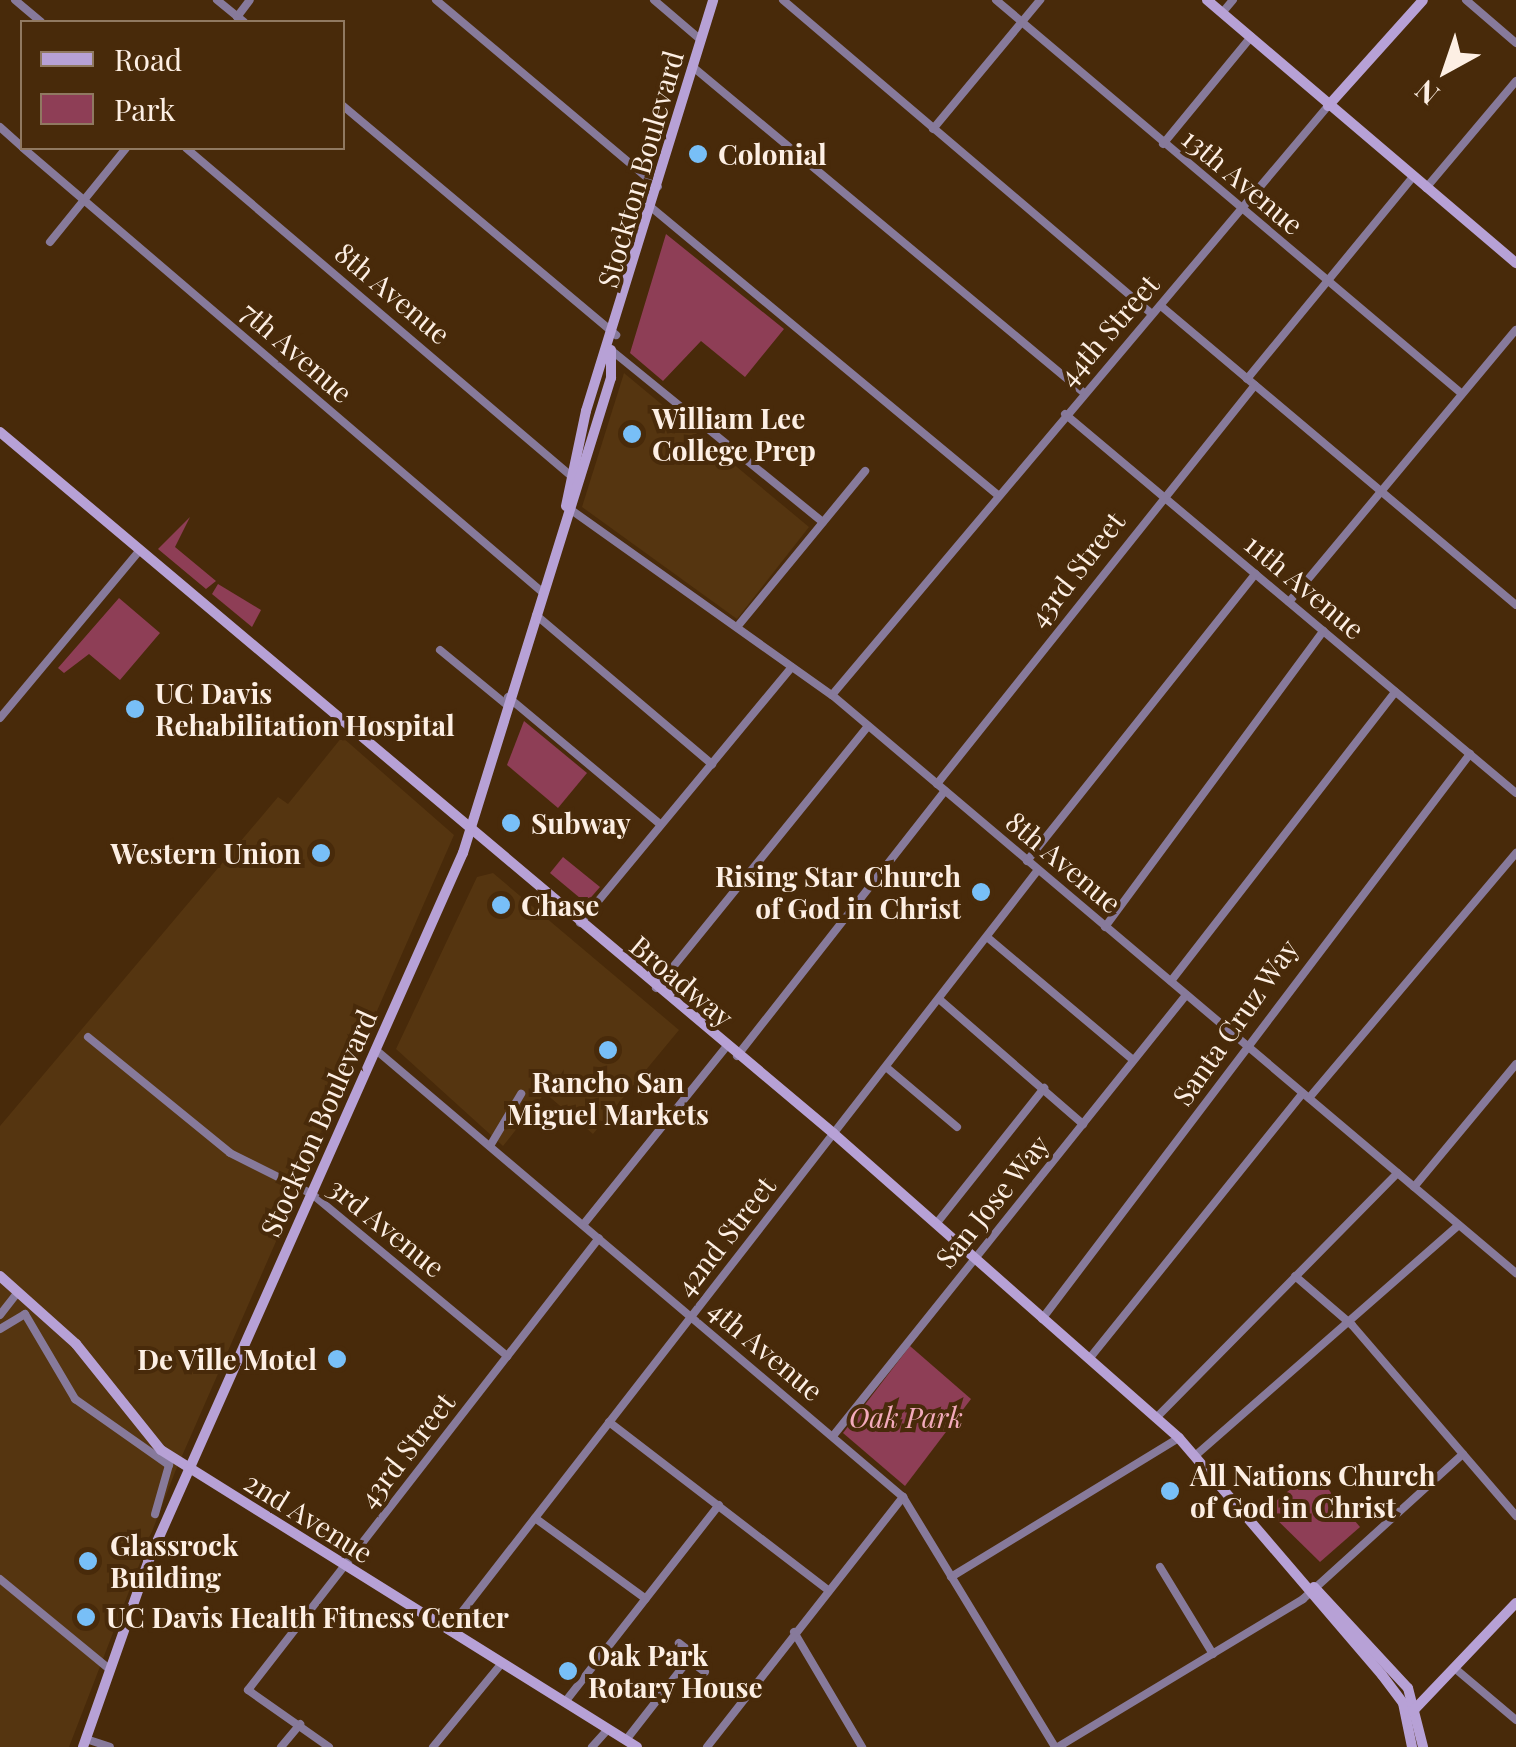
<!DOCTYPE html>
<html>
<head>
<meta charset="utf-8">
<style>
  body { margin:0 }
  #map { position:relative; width:1516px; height:1747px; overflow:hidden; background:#482a0a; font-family:"Playfair Display",serif }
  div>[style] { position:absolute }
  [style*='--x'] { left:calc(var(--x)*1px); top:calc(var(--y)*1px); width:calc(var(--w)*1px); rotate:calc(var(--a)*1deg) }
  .built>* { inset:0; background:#553510 }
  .green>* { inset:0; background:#8e3e56 }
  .street>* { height:8px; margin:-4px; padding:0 4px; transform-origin:4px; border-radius:4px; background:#877a9b }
  .secondary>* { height:10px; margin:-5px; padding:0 5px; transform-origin:5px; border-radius:5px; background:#b7a1d6 }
  .dots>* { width:28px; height:28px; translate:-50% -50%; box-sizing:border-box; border:5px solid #482a0a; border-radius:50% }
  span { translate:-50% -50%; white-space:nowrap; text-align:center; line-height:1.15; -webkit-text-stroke:8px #482a0a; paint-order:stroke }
  .poi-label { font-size:28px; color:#fdefe4; font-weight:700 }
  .left { translate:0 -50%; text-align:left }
  .right { translate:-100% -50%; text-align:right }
  .street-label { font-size:28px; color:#fdefe4 }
  .park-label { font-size:28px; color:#f3abbc; font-style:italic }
  .legend { position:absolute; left:20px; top:20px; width:325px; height:130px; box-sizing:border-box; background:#482a0a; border:2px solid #907961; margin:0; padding:12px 18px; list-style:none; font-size:30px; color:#fdefe4 }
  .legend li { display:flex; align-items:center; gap:20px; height:50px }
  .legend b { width:50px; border:2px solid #907961 }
  .north { position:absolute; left:1396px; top:20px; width:100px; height:100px; -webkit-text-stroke:8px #482a0a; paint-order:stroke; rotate:220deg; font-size:28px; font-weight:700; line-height:40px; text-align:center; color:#fdefe4 }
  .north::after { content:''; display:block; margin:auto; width:35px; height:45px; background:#fdefe4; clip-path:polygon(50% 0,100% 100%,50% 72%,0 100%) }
</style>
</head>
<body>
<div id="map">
  <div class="built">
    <div style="clip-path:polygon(624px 373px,809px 527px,737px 619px,582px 507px)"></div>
    <div style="clip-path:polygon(342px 737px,454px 835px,175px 1472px,69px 1747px,0 1747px,0 1126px,278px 797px,288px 804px)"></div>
    <div style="clip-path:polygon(493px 873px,679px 1030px,593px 1134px,545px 1093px,503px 1146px,396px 1049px,477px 877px)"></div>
  </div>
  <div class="green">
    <div style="clip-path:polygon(666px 234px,784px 329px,745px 377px,701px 341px,663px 381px,630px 353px)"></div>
    <div style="clip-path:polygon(190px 517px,175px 547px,216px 581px,206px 589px,158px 549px)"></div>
    <div style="clip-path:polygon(218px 584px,261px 610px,252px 627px,212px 594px)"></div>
    <div style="clip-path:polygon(119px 598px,160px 633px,120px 680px,89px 654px,64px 673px,58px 668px)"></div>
    <div style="clip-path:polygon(524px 721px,587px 773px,558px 808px,507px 765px)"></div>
    <div style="clip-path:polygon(563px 857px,600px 887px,586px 903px,550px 873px)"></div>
    <div style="clip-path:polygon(910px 1346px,971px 1399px,905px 1486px,843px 1433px)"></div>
    <div style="clip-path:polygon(1313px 1471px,1360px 1527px,1320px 1562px,1266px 1509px)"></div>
  </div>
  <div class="street">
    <div style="--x:15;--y:0;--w:34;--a:40"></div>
    <div style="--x:217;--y:0;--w:35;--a:39"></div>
    <div style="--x:436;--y:0;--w:290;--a:40.1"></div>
    <div style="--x:654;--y:0;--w:62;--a:40.4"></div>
    <div style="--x:783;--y:0;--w:481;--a:40.4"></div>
    <div style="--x:996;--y:0;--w:610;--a:40.21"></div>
    <div style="--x:1466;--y:0;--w:66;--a:40.7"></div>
    <div style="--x:1222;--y:13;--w:17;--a:-50"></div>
    <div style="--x:237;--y:17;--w:21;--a:-53"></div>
    <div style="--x:693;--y:67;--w:508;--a:39.81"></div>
    <div style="--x:342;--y:105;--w:358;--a:40"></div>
    <div style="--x:0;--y:127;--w:30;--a:42"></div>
    <div style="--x:933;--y:129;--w:168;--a:-50.3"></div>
    <div style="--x:1163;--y:144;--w:139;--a:-50.6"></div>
    <div style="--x:23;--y:148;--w:682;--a:40.54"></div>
    <div style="--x:186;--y:148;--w:504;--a:40.42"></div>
    <div style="--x:1426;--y:188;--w:140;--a:-49.9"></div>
    <div style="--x:652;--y:208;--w:450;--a:39.7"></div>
    <div style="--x:50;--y:242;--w:121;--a:-51"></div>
    <div style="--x:1161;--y:306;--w:464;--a:40.1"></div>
    <div style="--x:611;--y:350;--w:273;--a:39.1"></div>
    <div style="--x:1247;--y:379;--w:261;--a:-50.6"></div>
    <div style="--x:1065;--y:414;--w:589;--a:40.04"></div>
    <div style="--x:567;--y:507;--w:325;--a:35.4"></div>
    <div style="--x:832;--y:695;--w:896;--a:40.2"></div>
    <div style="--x:1289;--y:602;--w:354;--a:-50.2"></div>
    <div style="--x:536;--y:615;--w:231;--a:40.3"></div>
    <div style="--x:737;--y:627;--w:202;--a:-50.6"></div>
    <div style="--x:440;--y:650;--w:87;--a:39.4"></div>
    <div style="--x:832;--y:695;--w:770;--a:-49.9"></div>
    <div style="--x:508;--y:697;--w:199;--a:39.9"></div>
    <div style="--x:0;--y:718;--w:219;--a:-50.2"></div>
    <div style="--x:937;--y:784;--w:510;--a:-51.45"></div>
    <div style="--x:1027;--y:861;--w:367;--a:-51.5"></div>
    <div style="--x:580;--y:923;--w:332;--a:-50.4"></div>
    <div style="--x:1105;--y:927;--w:368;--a:-53.6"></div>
    <div style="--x:987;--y:937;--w:191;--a:40.1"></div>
    <div style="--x:1171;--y:981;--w:366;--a:-52.2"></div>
    <div style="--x:656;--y:988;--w:337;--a:-51"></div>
    <div style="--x:939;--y:999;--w:191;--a:41"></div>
    <div style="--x:88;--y:1037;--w:183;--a:39.2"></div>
    <div style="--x:230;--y:1153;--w:92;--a:26.6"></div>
    <div style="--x:312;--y:1194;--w:254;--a:39.7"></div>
    <div style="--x:376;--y:1050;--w:691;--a:40.3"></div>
    <div style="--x:903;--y:1497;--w:293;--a:58.7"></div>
    <div style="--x:737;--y:1056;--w:337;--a:-51.9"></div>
    <div style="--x:886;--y:1067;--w:93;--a:40.2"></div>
    <div style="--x:1309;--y:1098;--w:321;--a:-49.8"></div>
    <div style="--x:490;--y:1146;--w:61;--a:-59.2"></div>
    <div style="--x:1414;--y:1187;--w:160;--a:-50.3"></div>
    <div style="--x:936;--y:1224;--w:174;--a:-51.5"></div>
    <div style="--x:583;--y:1225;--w:228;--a:-51.2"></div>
    <div style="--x:1295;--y:1276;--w:75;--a:40.7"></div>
    <div style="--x:1352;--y:1325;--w:252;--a:49.3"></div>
    <div style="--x:0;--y:1315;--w:29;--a:-52"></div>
    <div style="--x:1042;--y:1319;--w:709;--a:-52.86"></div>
    <div style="--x:0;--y:1329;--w:29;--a:-31"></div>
    <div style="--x:25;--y:1314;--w:99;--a:59.5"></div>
    <div style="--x:75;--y:1399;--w:115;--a:35.1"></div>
    <div style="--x:169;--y:1465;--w:51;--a:105.9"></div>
    <div style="--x:1089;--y:1359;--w:341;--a:-51.2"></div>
    <div style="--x:1156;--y:1418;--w:344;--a:-45.4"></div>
    <div style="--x:609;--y:1422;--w:275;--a:37.5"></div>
    <div style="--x:833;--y:1436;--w:565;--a:-51.32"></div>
    <div style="--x:1196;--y:1455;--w:349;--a:-41.2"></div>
    <div style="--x:535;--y:1518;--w:137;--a:36.1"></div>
    <div style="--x:1160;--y:1567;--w:102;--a:58.7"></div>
    <div style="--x:951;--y:1577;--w:267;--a:-31.4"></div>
    <div style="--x:0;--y:1579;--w:141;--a:39.5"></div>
    <div style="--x:448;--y:1630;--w:962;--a:-52.18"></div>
    <div style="--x:794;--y:1632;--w:134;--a:59.4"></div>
    <div style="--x:689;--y:1660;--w:20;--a:37"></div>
    <div style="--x:1458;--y:1671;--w:76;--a:40.2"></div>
    <div style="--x:565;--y:1702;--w:250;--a:-52"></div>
    <div style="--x:86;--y:1739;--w:25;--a:18"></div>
    <div style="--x:626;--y:1740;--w:109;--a:-52.1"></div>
    <div style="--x:693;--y:1654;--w:18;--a:-142"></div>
    <div style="--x:281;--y:1747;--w:30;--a:-50"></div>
    <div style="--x:329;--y:1747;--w:99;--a:-144.9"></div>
    <div style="--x:248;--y:1690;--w:572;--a:-52.17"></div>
    <div style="--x:433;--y:1747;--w:109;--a:-50.6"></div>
    <div style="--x:592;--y:1747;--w:24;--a:-48"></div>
    <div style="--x:707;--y:1747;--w:318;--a:-51.9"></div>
    <div style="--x:1058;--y:1747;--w:286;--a:-31.1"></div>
    <div style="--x:1303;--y:1599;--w:216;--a:-42.2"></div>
  </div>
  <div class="secondary">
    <div style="--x:1207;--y:0;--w:406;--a:40.4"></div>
    <div style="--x:1328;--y:106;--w:142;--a:-48.1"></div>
    <div style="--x:0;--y:432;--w:1089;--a:40.08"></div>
    <div style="--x:833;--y:1133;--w:461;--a:41.4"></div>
    <div style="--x:1179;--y:1438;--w:312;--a:49.4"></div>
    <div style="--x:1382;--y:1675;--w:35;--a:53"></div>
    <div style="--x:1403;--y:1703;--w:45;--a:78.4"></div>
    <div style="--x:566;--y:506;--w:97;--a:-78.1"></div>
    <div style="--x:586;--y:411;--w:430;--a:-72.8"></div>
    <div style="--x:0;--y:1276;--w:102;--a:41.8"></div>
    <div style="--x:76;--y:1344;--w:136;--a:51.3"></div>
    <div style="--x:161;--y:1450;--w:561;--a:31.96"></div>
    <div style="--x:1314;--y:1587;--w:138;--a:47.1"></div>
    <div style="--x:1408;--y:1688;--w:61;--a:75.7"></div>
    <div style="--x:1413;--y:1711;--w:149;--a:-46.4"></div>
    <div style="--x:83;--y:1747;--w:196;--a:-70.6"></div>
    <div style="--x:148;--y:1562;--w:776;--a:-66.05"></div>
    <div style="--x:463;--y:853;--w:498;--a:-72.7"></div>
    <div style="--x:611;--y:378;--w:28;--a:-90"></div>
  </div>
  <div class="dots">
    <div style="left:698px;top:154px;background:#78bff7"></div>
    <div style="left:632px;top:434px;background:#78bff7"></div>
    <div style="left:135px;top:709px;background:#78bff7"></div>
    <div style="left:511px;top:823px;background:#78bff7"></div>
    <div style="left:321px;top:853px;background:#78bff7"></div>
    <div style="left:981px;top:892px;background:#78bff7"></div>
    <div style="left:501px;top:905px;background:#78bff7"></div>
    <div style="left:608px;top:1050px;background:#78bff7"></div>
    <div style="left:337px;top:1359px;background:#78bff7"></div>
    <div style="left:1170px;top:1491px;background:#78bff7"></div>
    <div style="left:88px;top:1561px;background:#78bff7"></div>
    <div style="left:86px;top:1617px;background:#78bff7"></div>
    <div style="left:568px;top:1671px;background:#78bff7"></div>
  </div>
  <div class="poi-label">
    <span class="left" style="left:718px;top:154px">Colonial</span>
    <span class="left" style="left:652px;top:434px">William Lee<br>College Prep</span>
    <span class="left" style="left:155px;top:709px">UC Davis<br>Rehabilitation Hospital</span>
    <span class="left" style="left:531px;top:823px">Subway</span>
    <span class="right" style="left:301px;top:853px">Western Union</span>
    <span class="right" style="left:961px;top:892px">Rising Star Church<br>of God in Christ</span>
    <span class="left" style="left:521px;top:905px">Chase</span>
    <span style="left:608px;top:1098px">Rancho San<br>Miguel Markets</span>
    <span class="right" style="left:317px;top:1359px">De Ville Motel</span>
    <span class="left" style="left:1190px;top:1491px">All Nations Church<br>of God in Christ</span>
    <span class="left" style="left:110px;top:1561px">Glassrock<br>Building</span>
    <span class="left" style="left:106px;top:1617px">UC Davis Health Fitness Center</span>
    <span class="left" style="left:588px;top:1671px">Oak Park<br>Rotary House</span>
  </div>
  <div class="street-label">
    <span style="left:640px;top:169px;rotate:-74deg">Stockton Boulevard</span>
    <span style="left:1243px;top:181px;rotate:40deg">13th Avenue</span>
    <span style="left:393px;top:293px;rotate:40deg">8th Avenue</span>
    <span style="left:1108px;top:330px;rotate:-49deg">44th Street</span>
    <span style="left:297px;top:352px;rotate:41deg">7th Avenue</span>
    <span style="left:1076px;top:569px;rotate:-52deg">43rd Street</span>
    <span style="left:1305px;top:586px;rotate:40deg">11th Avenue</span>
    <span style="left:1064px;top:862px;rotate:40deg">8th Avenue</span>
    <span style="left:682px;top:981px;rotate:40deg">Broadway</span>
    <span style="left:1235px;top:1022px;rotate:-55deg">Santa Cruz Way</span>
    <span style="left:318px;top:1123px;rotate:-66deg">Stockton Boulevard</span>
    <span style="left:992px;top:1201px;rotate:-51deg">San Jose Way</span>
    <span style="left:387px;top:1227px;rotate:39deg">3rd Avenue</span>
    <span style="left:725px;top:1236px;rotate:-52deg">42nd Street</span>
    <span style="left:766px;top:1350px;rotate:40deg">4th Avenue</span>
    <span style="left:406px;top:1450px;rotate:-52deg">43rd Street</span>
    <span style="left:309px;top:1517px;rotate:32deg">2nd Avenue</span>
  </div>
  <div class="park-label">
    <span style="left:906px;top:1417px">Oak Park</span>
  </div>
  <ul class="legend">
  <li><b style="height:12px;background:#b7a1d6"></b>Road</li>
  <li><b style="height:28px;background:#8e3e56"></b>Park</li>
  </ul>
  <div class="north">N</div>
</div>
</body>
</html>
